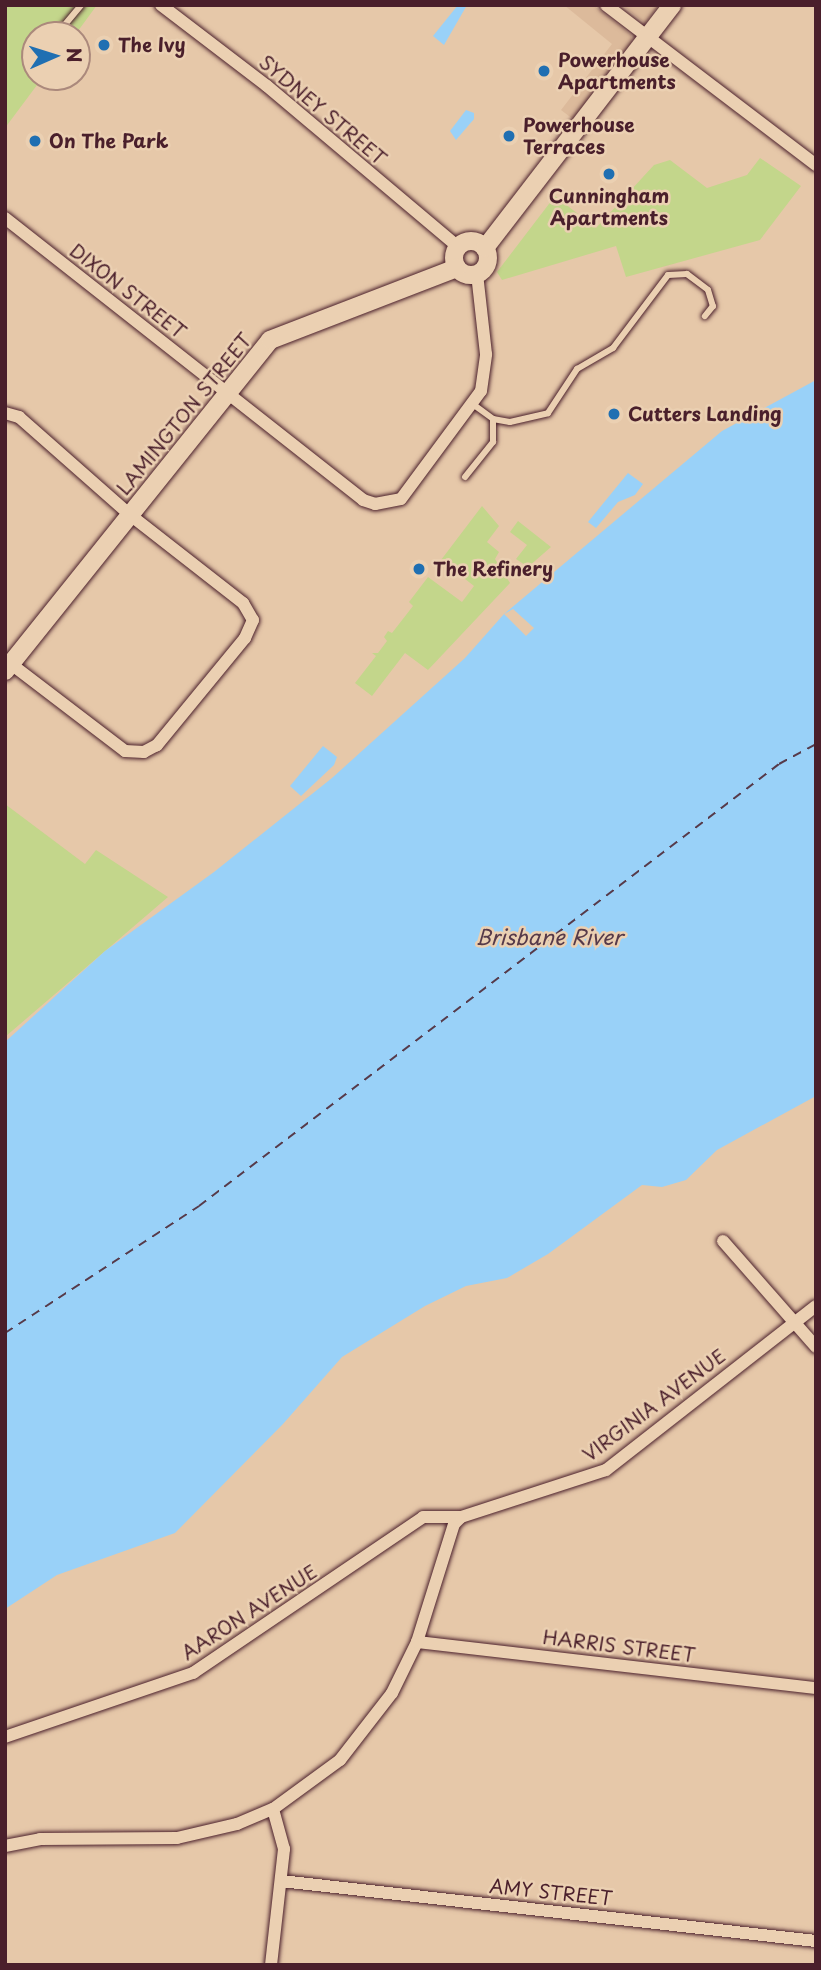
<!DOCTYPE html>
<html>
<head>
<meta charset="utf-8">
<style>
  body { margin:0 }
  #map { position:relative; width:821px; height:1970px; overflow:hidden; background:#e6c8a9; font-family:"Playpen Sans",sans-serif }
  div>[style] { position:absolute }
  [style*='--x'] { left:calc(var(--x)*1px); top:calc(var(--y)*1px); width:calc(var(--w)*1px); rotate:calc(var(--a)*1deg) }
  .built>* { inset:0; background:#dcba9b }
  .green>* { inset:0; background:#c3d68b }
  .water>* { inset:0; background:#99d1f8 }
  .pier>* { inset:0; background:#e6c8a9 }
  .ferry>* { height:2px; margin-top:-1px; transform-origin:0; background:repeating-linear-gradient(90deg,#563a4a 0 9px,transparent 0 16px) }
  .roads { filter:drop-shadow(0 0 2px #4a1f2b) drop-shadow(0 0 2px #4a1f2b) }
  .lane>* { height:6px; margin:-3px; padding:0 3px; transform-origin:3px; border-radius:3px; background:#ebd0b2 }
  .street>* { height:12px; margin:-6px; padding:0 6px; transform-origin:6px; border-radius:6px; background:#ebd0b2 }
  .secondary>* { height:18px; margin:-9px; padding:0 9px; transform-origin:9px; border-radius:9px; background:#ebd0b2 }
  .secondary>.ring { margin:-9px; padding:0; box-sizing:content-box; background:none; border:18px solid #ebd0b2; border-radius:50% }
  .dots>* { width:19px; height:19px; translate:-50% -50%; box-sizing:border-box; border:4px solid #ebd0b2; border-radius:50% }
  span { translate:-50% -50%; white-space:nowrap; text-align:center; line-height:1.15; -webkit-text-stroke:5px #ebd0b2; paint-order:stroke }
  .poi-label { font-size:19px; color:#4a1f2b; font-weight:700 }
  .left { translate:0 -50%; text-align:left }
  .street-label { font-size:19px; color:#4a1f2b }
  .water-label { font-size:21px; color:#563a4a; font-style:italic }
  .frame { position:absolute; inset:0; border:7px solid #4a1f2b; pointer-events:none }
  .north { position:absolute; left:21px; top:21px; width:70px; height:70px; box-sizing:border-box; background:#ebd0b2; border:2px solid #ab897c; border-radius:50%; rotate:87deg; font-size:19px; font-weight:700; line-height:28px; text-align:center; color:#4a1f2b }
  .north::after { content:''; display:block; margin:auto; width:24px; height:32px; background:#1f6fb2; clip-path:polygon(50% 0,100% 100%,50% 72%,0 100%) }
</style>
</head>
<body>
<div id="map">
  <div class="built">
    <div style="clip-path:polygon(564px 5px,593px 5px,631px 35px,632px 43px,573px 119px,561px 110px,612px 44px)"></div>
    <div style="clip-path:polygon(622px 5px,659px 5px,645px 23px)"></div>
  </div>
  <div class="green">
    <div style="clip-path:polygon(5px 5px,97px 5px,75px 35px,35px 35px,35px 77px,43px 77px,5px 128px)"></div>
    <div style="clip-path:polygon(760px 158px,801px 186px,760px 240px,626px 277px,616px 246px,502px 280px,497px 272px,555px 196px,596px 228px,654px 165px,670px 160px,707px 188px,747px 175px)"></div>
    <div style="clip-path:polygon(482px 506px,499px 526px,487px 542px,499px 552px,495px 559px,510px 583px,428px 670px,405px 653px,372px 696px,355px 683px,376px 656px,372px 653px,378px 653px,387px 641px,384px 637px,388px 631px,392px 633px,413px 606px,409px 602px,428px 577px,462px 602px,474px 586px,441px 560px)"></div>
    <div style="clip-path:polygon(518px 521px,551px 547px,528px 567px,516px 559px,527px 545px,510px 532px)"></div>
    <div style="clip-path:polygon(5px 804px,85px 864px,96px 850px,168px 897px,5px 1037px)"></div>
  </div>
  <div class="water">
    <div style="clip-path:polygon(458px 5px,467px 5px,444px 45px,433px 36px)"></div>
    <div style="clip-path:polygon(466px 110px,474px 113px,474px 119px,456px 140px,450px 131px)"></div>
    <div style="clip-path:polygon(816px 380px,816px 1096px,717px 1150px,686px 1180px,662px 1187px,642px 1185px,548px 1254px,507px 1278px,466px 1286px,425px 1306px,342px 1357px,283px 1424px,175px 1533px,57px 1575px,5px 1609px,5px 1042px,105px 951px,214px 872px,332px 778px,465px 658px,504px 614px,722px 431px)"></div>
    <div style="clip-path:polygon(628px 473px,643px 484px,635px 495px,618px 502px,596px 528px,588px 522px)"></div>
    <div style="clip-path:polygon(323px 746px,337px 757px,334px 765px,301px 796px,290px 786px)"></div>
  </div>
  <div class="pier">
    <div style="clip-path:polygon(513px 609px,534px 628px,526px 636px,504px 614px)"></div>
  </div>
  <div class="ferry">
    <div style="--x:5;--y:1333;--w:232;--a:-33.2"></div>
    <div style="--x:199;--y:1206;--w:729;--a:-37.31"></div>
    <div style="--x:779;--y:764;--w:42;--a:-28.4"></div>
  </div>
  <div class="roads">
    <div class="lane">
      <div style="--x:62;--y:28;--w:30;--a:-50"></div>
      <div style="--x:474;--y:405;--w:24;--a:36"></div>
      <div style="--x:493;--y:419;--w:17;--a:10"></div>
      <div style="--x:510;--y:422;--w:39;--a:-13"></div>
      <div style="--x:548;--y:413;--w:53;--a:-56.6"></div>
      <div style="--x:577;--y:369;--w:42;--a:-30.3"></div>
      <div style="--x:613;--y:348;--w:91;--a:-53"></div>
      <div style="--x:668;--y:275;--w:19;--a:-3"></div>
      <div style="--x:687;--y:274;--w:26;--a:37"></div>
      <div style="--x:708;--y:290;--w:17;--a:73"></div>
      <div style="--x:713;--y:306;--w:13;--a:129"></div>
      <div style="--x:465;--y:477;--w:45;--a:-51.3"></div>
      <div style="--x:493;--y:442;--w:23;--a:-90"></div>
    </div>
    <div class="street">
      <div style="--x:161;--y:5;--w:133;--a:37.4"></div>
      <div style="--x:267;--y:86;--w:250;--a:40.1"></div>
      <div style="--x:606;--y:5;--w:264;--a:37.3"></div>
      <div style="--x:5;--y:218;--w:456;--a:38.2"></div>
      <div style="--x:363;--y:500;--w:13;--a:18"></div>
      <div style="--x:375;--y:504;--w:26;--a:-11"></div>
      <div style="--x:401;--y:499;--w:134;--a:-53.5"></div>
      <div style="--x:481;--y:391;--w:37;--a:-82"></div>
      <div style="--x:486;--y:354;--w:81;--a:-96.4"></div>
      <div style="--x:5;--y:413;--w:15;--a:16"></div>
      <div style="--x:19;--y:417;--w:147;--a:41.4"></div>
      <div style="--x:129;--y:514;--w:145;--a:38"></div>
      <div style="--x:243;--y:603;--w:20;--a:60"></div>
      <div style="--x:253;--y:620;--w:20;--a:114"></div>
      <div style="--x:245;--y:638;--w:139;--a:129.4"></div>
      <div style="--x:157;--y:745;--w:15;--a:152"></div>
      <div style="--x:144;--y:752;--w:19;--a:-177"></div>
      <div style="--x:125;--y:751;--w:150;--a:-142.6"></div>
      <div style="--x:723;--y:1241;--w:141;--a:48.7"></div>
      <div style="--x:417;--y:1642;--w:402;--a:6.6"></div>
      <div style="--x:5;--y:1737;--w:199;--a:-18.8"></div>
      <div style="--x:193;--y:1673;--w:278;--a:-34.1"></div>
      <div style="--x:423;--y:1517;--w:38;--a:0"></div>
      <div style="--x:5;--y:1846;--w:36;--a:-11"></div>
      <div style="--x:40;--y:1839;--w:137;--a:-0.4"></div>
      <div style="--x:177;--y:1838;--w:62;--a:-13.1"></div>
      <div style="--x:237;--y:1824;--w:39;--a:-23"></div>
      <div style="--x:273;--y:1809;--w:83;--a:-36.2"></div>
      <div style="--x:340;--y:1760;--w:85;--a:-52.2"></div>
      <div style="--x:392;--y:1693;--w:57;--a:-63.9"></div>
      <div style="--x:417;--y:1642;--w:124;--a:-72.6"></div>
      <div style="--x:454;--y:1524;--w:10;--a:-45"></div>
      <div style="--x:461;--y:1517;--w:152;--a:-18"></div>
      <div style="--x:606;--y:1470;--w:266;--a:-38"></div>
      <div style="--x:281;--y:1881;--w:538;--a:6.4"></div>
      <div style="--x:271;--y:1965;--w:117;--a:-83.6"></div>
      <div style="--x:284;--y:1849;--w:41;--a:-105.4"></div>
    </div>
    <div class="secondary">
      <div class="ring" style="left:454px;top:241px;width:16px;height:16px"></div>
      <div style="--x:485;--y:248;--w:307;--a:-52.4"></div>
      <div style="--x:5;--y:671;--w:424;--a:-51.3"></div>
      <div style="--x:270;--y:340;--w:200;--a:-21.1"></div>
    </div>
  </div>
  <div class="dots">
    <div style="left:104px;top:45px;background:#1f6fb2"></div>
    <div style="left:544px;top:71px;background:#1f6fb2"></div>
    <div style="left:509px;top:136px;background:#1f6fb2"></div>
    <div style="left:35px;top:141px;background:#1f6fb2"></div>
    <div style="left:609px;top:174px;background:#1f6fb2"></div>
    <div style="left:614px;top:414px;background:#1f6fb2"></div>
    <div style="left:419px;top:569px;background:#1f6fb2"></div>
  </div>
  <div class="poi-label">
    <span class="left" style="left:118px;top:45px">The Ivy</span>
    <span class="left" style="left:558px;top:71px">Powerhouse<br>Apartments</span>
    <span class="left" style="left:523px;top:136px">Powerhouse<br>Terraces</span>
    <span class="left" style="left:49px;top:141px">On The Park</span>
    <span style="left:609px;top:207px">Cunningham<br>Apartments</span>
    <span class="left" style="left:628px;top:414px">Cutters Landing</span>
    <span class="left" style="left:433px;top:569px">The Refinery</span>
  </div>
  <div class="street-label">
    <span style="left:323px;top:110px;rotate:40deg">SYDNEY STREET</span>
    <span style="left:128px;top:291px;rotate:38deg">DIXON STREET</span>
    <span style="left:184px;top:414px;rotate:-51deg">LAMINGTON STREET</span>
    <span style="left:654px;top:1405px;rotate:-37deg">VIRGINIA AVENUE</span>
    <span style="left:249px;top:1612px;rotate:-33deg">AARON AVENUE</span>
    <span style="left:619px;top:1646px;rotate:7deg">HARRIS STREET</span>
    <span style="left:551px;top:1892px;rotate:6deg">AMY STREET</span>
  </div>
  <div class="water-label">
    <span style="left:549px;top:936px">Brisbane River</span>
  </div>
  <div class="frame"></div>
  <div class="north">N</div>
</div>
</body>
</html>
